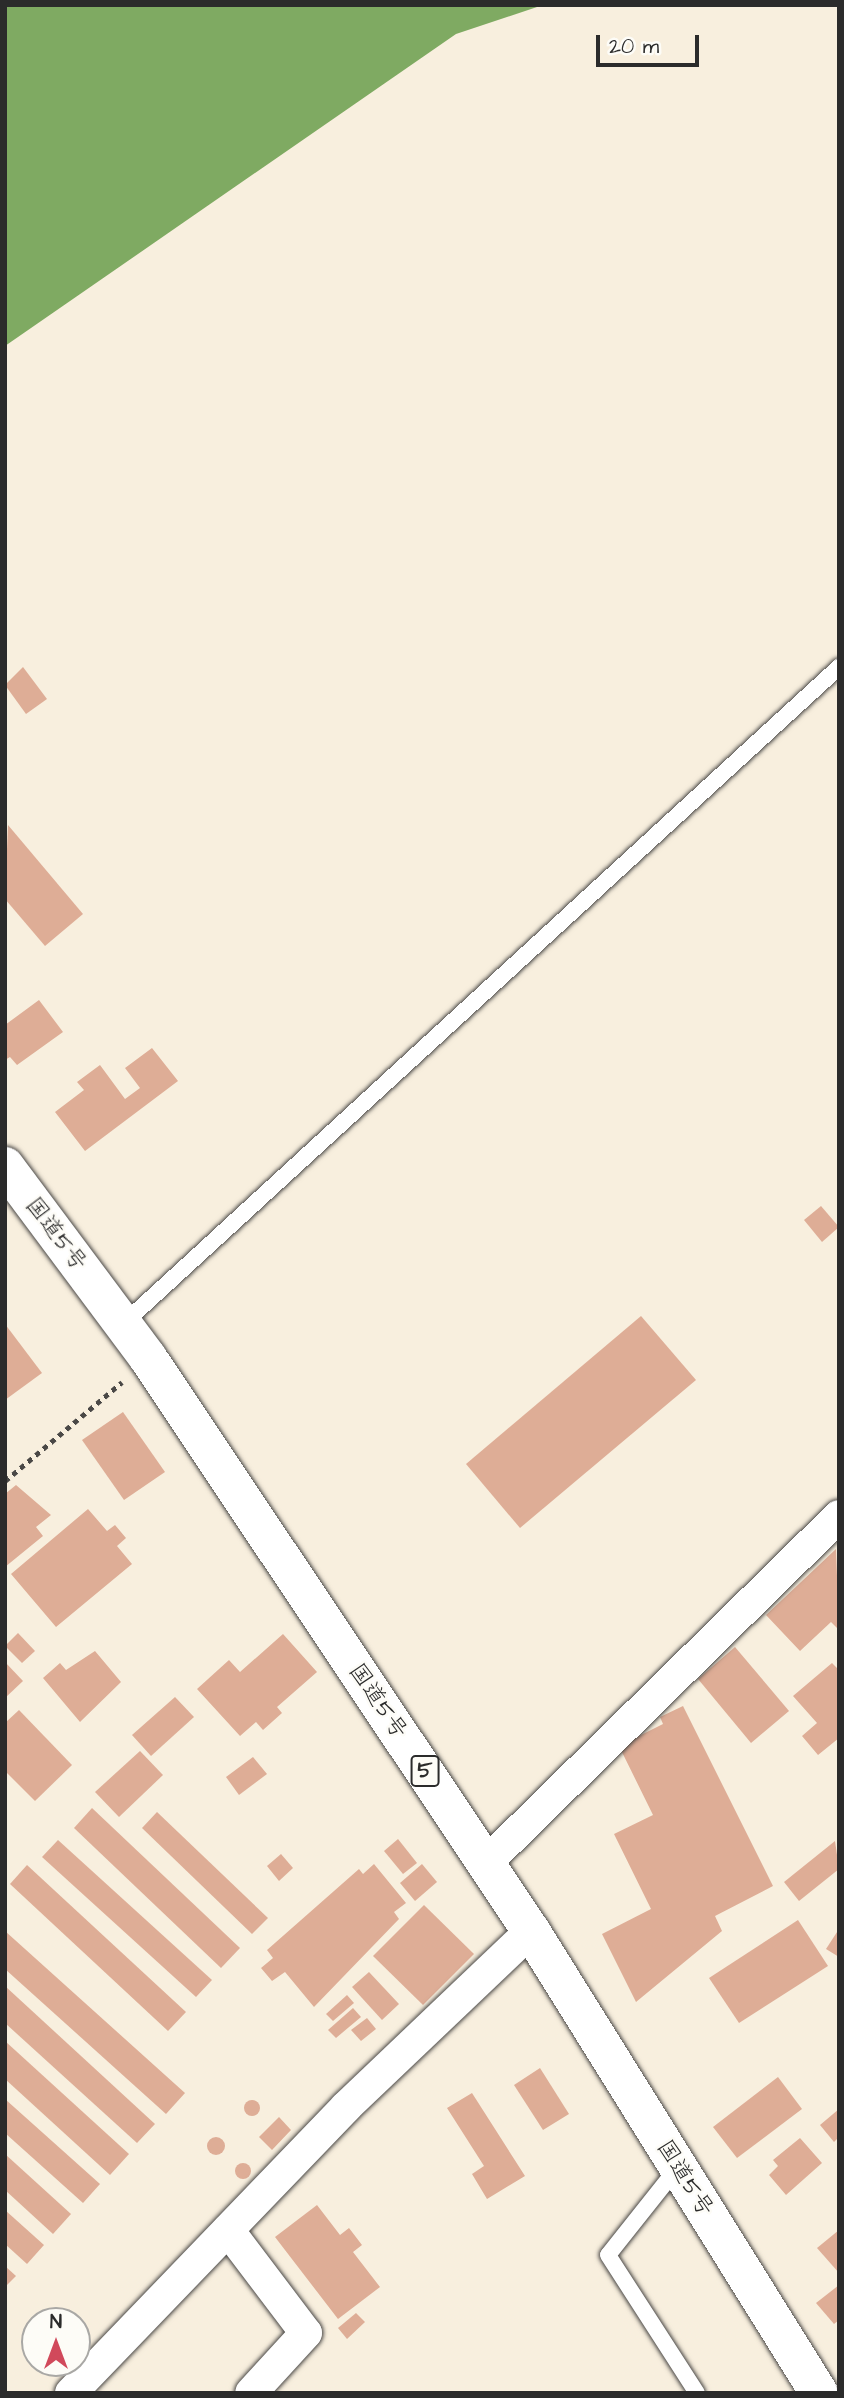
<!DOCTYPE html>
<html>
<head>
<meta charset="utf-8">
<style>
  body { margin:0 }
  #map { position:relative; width:844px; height:2398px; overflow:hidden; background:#f8efde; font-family:"Architects Daughter","Klee One",sans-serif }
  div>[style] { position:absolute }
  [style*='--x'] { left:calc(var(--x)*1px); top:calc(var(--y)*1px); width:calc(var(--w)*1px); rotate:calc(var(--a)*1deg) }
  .forest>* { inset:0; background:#7faa62 }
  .building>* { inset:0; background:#dead96 }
  .round { border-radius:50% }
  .path>* { height:4.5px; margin-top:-2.25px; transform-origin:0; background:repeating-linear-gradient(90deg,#4a4846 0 5px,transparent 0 10px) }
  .roads { filter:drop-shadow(0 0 2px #4a4846) drop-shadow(0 0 2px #4a4846) }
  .service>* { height:16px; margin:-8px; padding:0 8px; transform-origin:8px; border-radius:8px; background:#fff }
  .minor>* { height:32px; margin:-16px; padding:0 16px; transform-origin:16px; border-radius:16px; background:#fff }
  .trunk>* { height:38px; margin:-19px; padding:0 19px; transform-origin:19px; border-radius:19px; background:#fff }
  span { translate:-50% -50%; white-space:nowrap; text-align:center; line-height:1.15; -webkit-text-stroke:5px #fdfcf7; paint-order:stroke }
  .shield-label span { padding:2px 5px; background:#fdfcf7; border:2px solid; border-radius:5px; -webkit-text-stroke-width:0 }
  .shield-label { font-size:21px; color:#2b2b2b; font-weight:700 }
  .street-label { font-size:23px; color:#2b2b2b }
  .frame { position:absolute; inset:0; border:7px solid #2b2b2b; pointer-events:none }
  .north { position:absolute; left:21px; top:2307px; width:70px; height:70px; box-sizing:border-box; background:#fdfcf7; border:2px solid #a9a8a5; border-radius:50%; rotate:0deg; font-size:19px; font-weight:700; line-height:28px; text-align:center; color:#2b2b2b }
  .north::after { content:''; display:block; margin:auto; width:24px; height:32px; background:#d1495b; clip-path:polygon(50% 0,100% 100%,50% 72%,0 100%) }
  .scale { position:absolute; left:596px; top:35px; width:103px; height:32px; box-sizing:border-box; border:4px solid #2b2b2b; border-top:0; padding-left:9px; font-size:21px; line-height:24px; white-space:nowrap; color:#2b2b2b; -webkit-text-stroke:5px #fdfcf7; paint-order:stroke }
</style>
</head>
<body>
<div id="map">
  <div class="forest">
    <div style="clip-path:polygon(5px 5px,543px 5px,456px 34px,5px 346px)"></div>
  </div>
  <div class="building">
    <div style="clip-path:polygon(23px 667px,47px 699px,26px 714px,5px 685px)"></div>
    <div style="clip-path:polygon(8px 825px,83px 914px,45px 946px,5px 899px)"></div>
    <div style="clip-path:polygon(39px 1000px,63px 1032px,17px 1065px,10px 1057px,5px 1060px,5px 1025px)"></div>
    <div style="clip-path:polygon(152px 1048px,178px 1081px,85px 1151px,55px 1112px,84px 1090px,77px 1082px,100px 1065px,125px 1099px,140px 1088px,125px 1068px)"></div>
    <div style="clip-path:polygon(821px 1206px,839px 1227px,822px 1242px,804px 1220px)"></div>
    <div style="clip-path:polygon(641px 1316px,696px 1380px,520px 1528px,466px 1464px)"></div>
    <div style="clip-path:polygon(5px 1324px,42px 1373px,5px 1400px)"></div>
    <div style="clip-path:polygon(123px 1412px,165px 1472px,124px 1500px,82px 1440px)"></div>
    <div style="clip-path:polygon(16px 1485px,51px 1515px,36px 1527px,43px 1536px,5px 1567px,5px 1494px)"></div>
    <div style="clip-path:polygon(88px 1509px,107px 1531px,115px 1525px,126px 1538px,117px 1546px,132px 1564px,56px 1627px,11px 1574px)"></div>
    <div style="clip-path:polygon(836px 1549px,839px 1630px,831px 1622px,800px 1651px,766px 1615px)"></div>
    <div style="clip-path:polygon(18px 1633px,35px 1651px,22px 1663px,5px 1646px)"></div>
    <div style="clip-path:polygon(283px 1634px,317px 1672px,277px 1707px,282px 1713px,263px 1730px,256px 1722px,240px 1736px,197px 1689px,229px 1660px,240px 1672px)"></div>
    <div style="clip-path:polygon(735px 1647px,789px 1711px,751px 1743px,698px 1679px)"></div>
    <div style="clip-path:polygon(95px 1651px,121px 1682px,80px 1722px,43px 1678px,60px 1663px,66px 1670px)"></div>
    <div style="clip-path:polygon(5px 1662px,23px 1681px,5px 1698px)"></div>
    <div style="clip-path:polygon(832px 1663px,839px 1670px,839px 1738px,818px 1755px,802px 1736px,817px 1723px,793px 1696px)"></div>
    <div style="clip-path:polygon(175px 1697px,194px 1717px,151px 1756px,132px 1735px)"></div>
    <div style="clip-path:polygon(683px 1706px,773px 1886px,715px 1916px,722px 1931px,636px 2002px,602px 1934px,651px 1909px,614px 1834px,653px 1815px,619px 1746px,663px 1724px,660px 1717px)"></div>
    <div style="clip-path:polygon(19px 1710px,72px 1765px,35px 1801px,5px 1771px,5px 1723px)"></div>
    <div style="clip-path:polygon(140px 1751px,163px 1775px,119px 1817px,95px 1792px)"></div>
    <div style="clip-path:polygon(253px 1757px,267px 1774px,239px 1795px,226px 1777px)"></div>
    <div style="clip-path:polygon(92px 1808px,240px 1948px,221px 1968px,74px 1828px)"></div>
    <div style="clip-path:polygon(157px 1812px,268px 1918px,252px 1934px,142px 1828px)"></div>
    <div style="clip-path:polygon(398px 1839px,417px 1863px,403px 1874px,384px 1851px)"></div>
    <div style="clip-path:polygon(58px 1840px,212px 1980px,196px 1997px,42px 1857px)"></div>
    <div style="clip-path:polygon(835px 1841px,839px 1869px,799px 1901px,784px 1882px)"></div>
    <div style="clip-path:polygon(281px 1854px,293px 1868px,279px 1881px,267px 1866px)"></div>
    <div style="clip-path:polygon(374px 1864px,406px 1903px,394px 1912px,399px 1919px,314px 2007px,285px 1972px,272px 1981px,261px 1968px,273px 1958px,267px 1950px,359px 1869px,363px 1874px)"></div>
    <div style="clip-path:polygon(422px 1864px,437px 1882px,415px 1901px,400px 1883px)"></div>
    <div style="clip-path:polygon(27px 1865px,186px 2012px,168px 2031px,10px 1884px)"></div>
    <div style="clip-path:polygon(424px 1905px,474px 1954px,423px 2005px,373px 1956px)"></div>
    <div style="clip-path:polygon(798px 1920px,828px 1966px,739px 2023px,709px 1978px)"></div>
    <div style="clip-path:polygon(839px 1929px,839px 1957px,826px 1949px)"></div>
    <div style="clip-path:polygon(5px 1931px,185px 2093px,166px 2114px,5px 1969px)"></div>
    <div style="clip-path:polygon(369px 1972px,399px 2004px,382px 2020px,352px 1987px)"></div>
    <div style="clip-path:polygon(5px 1986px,155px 2124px,137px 2143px,5px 2023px)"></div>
    <div style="clip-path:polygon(347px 1995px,354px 2003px,333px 2021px,326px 2014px)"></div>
    <div style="clip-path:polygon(353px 2008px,361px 2017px,336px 2038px,328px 2030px)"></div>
    <div style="clip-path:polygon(367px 2018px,376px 2029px,361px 2041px,351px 2030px)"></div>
    <div style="clip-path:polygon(5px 2041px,129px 2154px,110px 2175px,5px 2079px)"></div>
    <div style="clip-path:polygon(540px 2068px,569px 2114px,543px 2130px,514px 2085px)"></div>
    <div style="clip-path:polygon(778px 2077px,802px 2109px,737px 2158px,713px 2127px)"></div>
    <div style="clip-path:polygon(472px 2093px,525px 2176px,487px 2199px,472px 2174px,484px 2166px,447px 2108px)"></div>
    <div style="clip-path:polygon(5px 2099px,100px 2184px,83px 2203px,5px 2133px)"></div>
    <div class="round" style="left:244px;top:2100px;width:16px;height:16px"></div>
    <div style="clip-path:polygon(839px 2109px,839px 2137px,834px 2142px,820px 2125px)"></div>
    <div style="clip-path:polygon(279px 2117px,291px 2130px,272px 2150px,259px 2137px)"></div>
    <div class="round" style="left:207px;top:2137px;width:18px;height:18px"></div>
    <div style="clip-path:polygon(800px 2138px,822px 2163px,786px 2195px,769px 2175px,778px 2166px,773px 2160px)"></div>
    <div style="clip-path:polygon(5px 2154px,71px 2214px,53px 2234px,5px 2190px)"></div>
    <div class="round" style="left:235px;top:2163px;width:16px;height:16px"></div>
    <div style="clip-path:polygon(317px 2205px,340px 2235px,349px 2228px,362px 2245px,353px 2252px,380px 2287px,338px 2319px,275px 2237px)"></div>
    <div style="clip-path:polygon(5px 2210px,44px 2245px,27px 2264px,5px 2244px)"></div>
    <div style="clip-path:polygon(839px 2230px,839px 2273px,817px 2248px)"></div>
    <div style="clip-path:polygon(5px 2266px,16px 2276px,5px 2287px)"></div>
    <div style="clip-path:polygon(839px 2285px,839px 2320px,834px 2324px,816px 2303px)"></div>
    <div style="clip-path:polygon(356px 2313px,365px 2322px,347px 2339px,338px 2328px)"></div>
  </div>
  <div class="path">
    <div style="--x:5;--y:1481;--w:153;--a:-40.2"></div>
  </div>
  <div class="roads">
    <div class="service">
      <div style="--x:123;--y:1324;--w:972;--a:-42.54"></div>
      <div style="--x:678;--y:2167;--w:112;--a:128.5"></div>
      <div style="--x:608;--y:2255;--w:164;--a:57.2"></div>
    </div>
    <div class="minor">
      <div style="--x:486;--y:1863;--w:495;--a:-44.5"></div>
      <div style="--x:228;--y:2230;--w:129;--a:52.9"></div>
      <div style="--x:306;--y:2333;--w:81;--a:132.5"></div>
      <div style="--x:71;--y:2393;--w:397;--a:-46.1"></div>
      <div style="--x:346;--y:2107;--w:255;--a:-43.6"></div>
    </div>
    <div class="trunk">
      <div style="--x:5;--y:1166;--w:239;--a:53.3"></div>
      <div style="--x:148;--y:1358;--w:689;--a:56.24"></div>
      <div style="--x:531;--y:1931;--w:544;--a:58.06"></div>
    </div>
  </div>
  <div class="shield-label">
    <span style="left:425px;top:1771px">5</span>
  </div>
  <div class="street-label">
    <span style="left:56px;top:1234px;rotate:53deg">国道5号</span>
    <span style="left:378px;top:1701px;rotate:56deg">国道5号</span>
    <span style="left:685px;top:2178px;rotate:58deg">国道5号</span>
  </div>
  <div class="frame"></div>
  <div class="north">N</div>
  <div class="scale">20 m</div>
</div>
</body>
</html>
